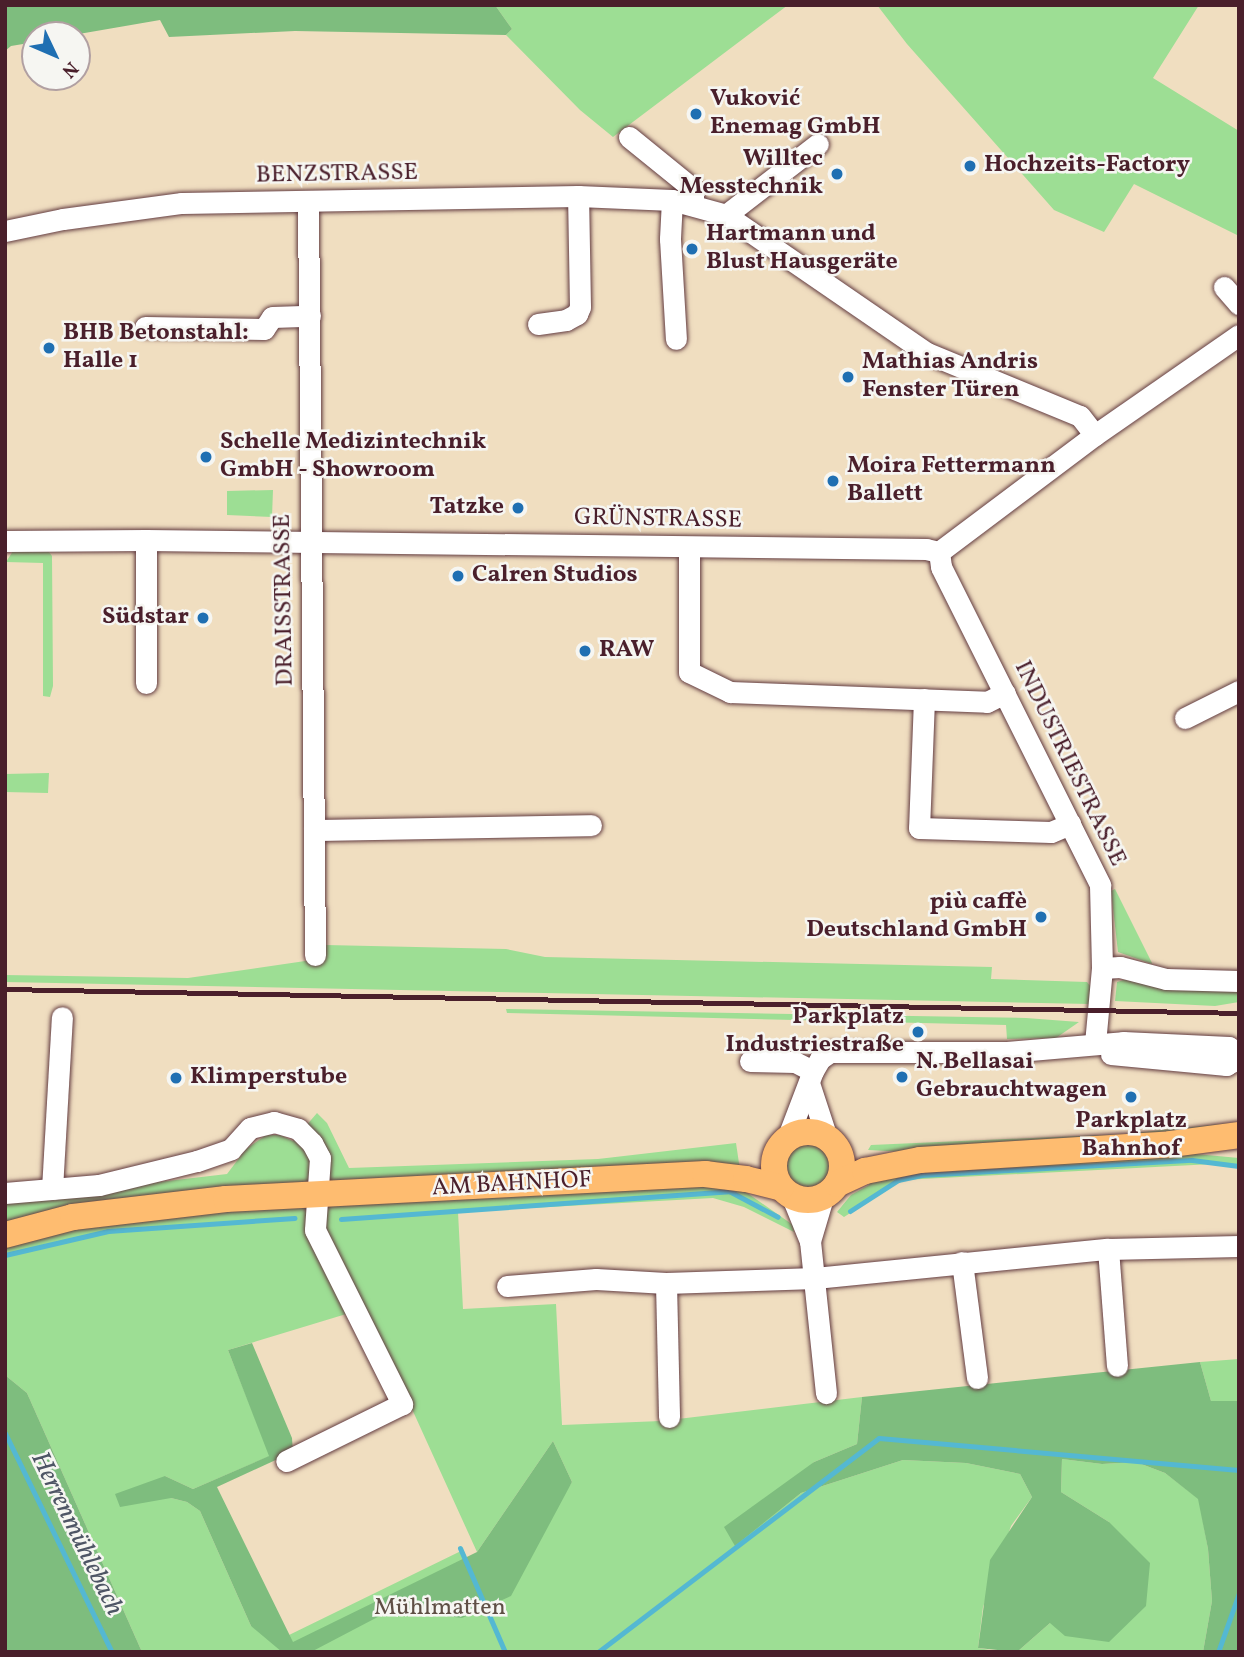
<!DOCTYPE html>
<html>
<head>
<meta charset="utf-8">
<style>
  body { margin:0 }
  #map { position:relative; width:1244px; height:1657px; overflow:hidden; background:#f0dec0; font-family:Vollkorn,serif }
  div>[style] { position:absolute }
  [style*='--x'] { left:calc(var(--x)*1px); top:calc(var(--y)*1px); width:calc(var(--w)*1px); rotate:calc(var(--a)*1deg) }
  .green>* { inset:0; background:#9dde94 }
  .round { border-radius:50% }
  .forest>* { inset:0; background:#7ebd7e }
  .stream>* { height:5px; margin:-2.5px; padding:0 2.5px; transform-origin:2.5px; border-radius:2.5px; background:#54b8d2 }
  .roads { filter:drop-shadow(0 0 2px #633c41) drop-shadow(0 0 2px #633c41) }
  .minor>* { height:21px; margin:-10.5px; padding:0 10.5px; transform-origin:10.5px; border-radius:10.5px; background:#fff }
  .major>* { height:26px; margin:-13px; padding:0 13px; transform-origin:13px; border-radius:13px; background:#febc70 }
  .major>.ring { margin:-13px; padding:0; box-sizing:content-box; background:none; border:26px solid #febc70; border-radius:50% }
  .rail>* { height:5px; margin:-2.5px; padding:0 2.5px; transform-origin:2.5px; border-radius:2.5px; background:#4a1f2b }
  .dots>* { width:19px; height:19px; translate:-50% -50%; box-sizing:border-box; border:4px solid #f6f6f2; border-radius:50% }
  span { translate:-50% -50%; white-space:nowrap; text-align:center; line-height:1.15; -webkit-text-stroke:5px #f6f6f2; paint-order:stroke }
  .poi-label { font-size:24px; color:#4a1f2b; font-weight:700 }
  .left { translate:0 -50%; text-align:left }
  .right { translate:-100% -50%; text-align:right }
  .street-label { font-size:24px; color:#4a1f2b }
  .park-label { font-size:24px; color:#5f4f45 }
  .water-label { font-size:26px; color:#4e5565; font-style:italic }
  .frame { position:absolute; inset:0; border:7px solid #4a1f2b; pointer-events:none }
  .north { position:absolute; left:21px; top:21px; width:70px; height:70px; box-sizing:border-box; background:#f6f6f2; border:2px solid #b1a0a2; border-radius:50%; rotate:134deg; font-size:19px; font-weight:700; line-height:28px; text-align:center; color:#4a1f2b }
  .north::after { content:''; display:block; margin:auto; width:24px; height:32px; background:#1f6fb2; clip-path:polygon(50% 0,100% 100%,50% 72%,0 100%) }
</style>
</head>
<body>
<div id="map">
  <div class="green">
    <div style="clip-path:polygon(495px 5px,788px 5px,613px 137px,580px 110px,506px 35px,512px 29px)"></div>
    <div style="clip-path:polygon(877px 5px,1199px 5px,1153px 78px,1239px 131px,1239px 236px,1134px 184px,1104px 232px,1054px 210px,907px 44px)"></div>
    <div style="clip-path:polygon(273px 490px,272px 517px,227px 515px,227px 491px)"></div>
    <div style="clip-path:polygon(13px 551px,49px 552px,52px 556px,53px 686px,50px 697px,43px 696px,43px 563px,6px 562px)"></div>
    <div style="clip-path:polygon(49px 773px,48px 793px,5px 792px,5px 774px)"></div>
    <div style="clip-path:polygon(1115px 889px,1152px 963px,1152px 964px,1118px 952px,1111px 891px)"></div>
    <div style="clip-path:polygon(326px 945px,506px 949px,545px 957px,992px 967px,991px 979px,1087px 982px,1092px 988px,1090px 1004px,5px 982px,5px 975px,188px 978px,312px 960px)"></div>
    <div style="clip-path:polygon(1127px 979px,1239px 987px,1239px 1002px,1215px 1006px,1115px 1001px,1117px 982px)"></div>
    <div style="clip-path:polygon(506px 1009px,1026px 1018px,1079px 1022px,1056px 1038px,1007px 1039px,1006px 1025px,507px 1013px)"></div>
    <div style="clip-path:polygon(evenodd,317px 1113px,327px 1123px,349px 1168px,598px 1159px,736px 1143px,743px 1190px,793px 1225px,794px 1232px,744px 1207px,713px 1198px,458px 1212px,463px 1309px,556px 1304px,562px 1425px,661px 1421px,862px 1397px,857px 1444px,814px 1462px,735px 1545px,801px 1493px,903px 1460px,966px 1463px,1020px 1474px,1032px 1497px,1011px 1526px,983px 1607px,978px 1648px,1002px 1652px,142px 1652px,27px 1393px,5px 1375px,5px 1200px,227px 1174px,246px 1149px,266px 1135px,280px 1135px,293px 1141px,317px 1113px,366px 1308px,477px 1552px,553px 1441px,572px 1482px,490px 1606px,463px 1550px,287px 1636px,251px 1626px,200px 1511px,187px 1502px,171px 1498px,165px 1476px,193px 1489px,270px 1456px,228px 1350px,366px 1308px)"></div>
    <div style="clip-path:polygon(1239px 1122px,1239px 1131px,906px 1152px,868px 1150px,871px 1145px,1124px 1134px)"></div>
    <div class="round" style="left:781px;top:1141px;width:52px;height:52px"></div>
    <div style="clip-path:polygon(1185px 1153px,1239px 1158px,1239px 1167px,1213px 1164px,902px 1180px,844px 1217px,837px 1212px,851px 1195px,869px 1185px,870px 1176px)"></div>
    <div style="clip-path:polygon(1239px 1359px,1239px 1401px,1211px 1401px,1200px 1362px)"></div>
    <div style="clip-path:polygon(1062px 1459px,1102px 1464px,1136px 1462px,1165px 1473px,1199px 1499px,1208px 1549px,1212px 1601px,1203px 1652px,1017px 1652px,1050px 1623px,1109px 1522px,1061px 1492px)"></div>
  </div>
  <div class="forest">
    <div style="clip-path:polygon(5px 5px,495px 5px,512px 29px,506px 35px,295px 31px,169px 37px,160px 20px,73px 35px,35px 35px,35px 42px,11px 46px,5px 51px)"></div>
    <div style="clip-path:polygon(252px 1343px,292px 1438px,293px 1452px,217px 1487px,293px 1642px,477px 1552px,553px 1441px,572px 1482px,511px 1596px,462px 1618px,393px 1609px,311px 1652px,282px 1652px,251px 1626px,200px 1511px,187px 1502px,171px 1498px,120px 1507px,115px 1494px,165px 1476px,193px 1489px,269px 1456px,228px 1350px)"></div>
    <div style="clip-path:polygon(1200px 1362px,1211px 1401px,1239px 1401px,1239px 1652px,1203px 1652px,1212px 1601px,1208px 1549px,1198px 1499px,1165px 1473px,1136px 1462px,1102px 1464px,1062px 1459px,1061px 1492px,1109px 1522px,1150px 1563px,1146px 1606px,1109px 1642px,1065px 1636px,1050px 1623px,1017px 1652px,978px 1648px,990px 1560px,1032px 1497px,1020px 1474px,966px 1463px,903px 1460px,801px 1493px,735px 1546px,724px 1527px,814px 1462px,857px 1444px,862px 1397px)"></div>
    <div style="clip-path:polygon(5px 1375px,27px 1393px,142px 1652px,5px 1652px)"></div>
  </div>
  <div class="stream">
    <div style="--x:850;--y:1211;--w:57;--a:-32.9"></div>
    <div style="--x:898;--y:1180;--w:24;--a:-12"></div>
    <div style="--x:921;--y:1175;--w:271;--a:-3.2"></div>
    <div style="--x:1192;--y:1160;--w:47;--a:7.3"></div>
    <div style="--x:341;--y:1219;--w:389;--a:-4.1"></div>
    <div style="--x:729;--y:1191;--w:55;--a:28"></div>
    <div style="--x:5;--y:1255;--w:106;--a:-13.1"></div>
    <div style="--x:108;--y:1231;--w:187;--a:-4"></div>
    <div style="--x:5;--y:1433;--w:244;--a:64"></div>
    <div style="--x:460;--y:1548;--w:113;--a:66.6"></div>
    <div style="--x:598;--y:1652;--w:353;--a:-37.3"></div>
    <div style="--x:879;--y:1438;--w:361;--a:5.1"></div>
    <div style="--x:1218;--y:1652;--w:63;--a:-70.4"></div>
  </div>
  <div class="roads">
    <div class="minor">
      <div style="--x:629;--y:137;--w:82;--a:39.1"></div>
      <div style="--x:693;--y:189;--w:15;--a:90"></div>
      <div style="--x:672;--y:200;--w:39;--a:93"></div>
      <div style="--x:670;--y:239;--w:100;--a:86.6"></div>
      <div style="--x:308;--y:202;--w:753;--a:89.47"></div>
      <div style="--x:726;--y:215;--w:116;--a:-37.7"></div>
      <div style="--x:5;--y:231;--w:59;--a:-11.7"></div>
      <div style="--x:63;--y:219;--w:120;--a:-7.7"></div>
      <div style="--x:182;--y:203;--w:396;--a:-1"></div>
      <div style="--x:578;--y:196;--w:94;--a:2.4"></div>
      <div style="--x:672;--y:200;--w:56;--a:15.5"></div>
      <div style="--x:726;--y:215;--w:244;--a:34.5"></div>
      <div style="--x:927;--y:353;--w:165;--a:22.4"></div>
      <div style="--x:1080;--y:416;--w:24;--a:52"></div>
      <div style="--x:1224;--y:287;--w:23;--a:49"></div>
      <div style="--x:538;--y:324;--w:28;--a:-8"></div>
      <div style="--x:566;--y:320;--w:13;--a:-29"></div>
      <div style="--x:577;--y:314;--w:8;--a:-67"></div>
      <div style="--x:580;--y:307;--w:111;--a:-91"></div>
      <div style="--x:145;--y:327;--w:119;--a:1"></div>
      <div style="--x:264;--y:329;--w:14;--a:-56"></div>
      <div style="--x:272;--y:317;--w:38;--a:-2"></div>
      <div style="--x:146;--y:540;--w:143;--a:90"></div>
      <div style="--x:5;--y:541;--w:141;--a:-0.4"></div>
      <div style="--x:146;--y:540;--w:780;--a:0.66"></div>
      <div style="--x:926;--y:549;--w:13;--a:13"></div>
      <div style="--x:689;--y:547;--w:125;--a:90"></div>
      <div style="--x:689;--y:672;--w:46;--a:26"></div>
      <div style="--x:730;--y:692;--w:257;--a:2.2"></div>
      <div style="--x:987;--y:702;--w:20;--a:-27"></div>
      <div style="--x:939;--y:552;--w:15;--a:82"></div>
      <div style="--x:941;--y:567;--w:356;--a:63.4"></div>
      <div style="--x:1100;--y:885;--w:83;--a:88.6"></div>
      <div style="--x:1102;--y:968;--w:76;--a:95.3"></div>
      <div style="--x:939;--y:552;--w:195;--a:-36.9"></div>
      <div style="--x:1095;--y:435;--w:175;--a:-34.8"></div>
      <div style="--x:924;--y:699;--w:129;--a:92.2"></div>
      <div style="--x:919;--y:828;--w:132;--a:1.7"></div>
      <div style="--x:1051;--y:832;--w:21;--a:-23"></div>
      <div style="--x:1185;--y:718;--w:60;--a:-26.6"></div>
      <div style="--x:314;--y:830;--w:277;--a:-1"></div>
      <div style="--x:1102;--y:968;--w:18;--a:-3"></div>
      <div style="--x:1120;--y:967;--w:48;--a:14.6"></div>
      <div style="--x:1166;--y:979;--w:73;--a:1.6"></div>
      <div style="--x:1111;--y:1054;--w:116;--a:5.5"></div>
      <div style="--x:1226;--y:1065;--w:15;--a:-28"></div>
      <div style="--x:750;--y:1061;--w:45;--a:1.3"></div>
      <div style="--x:795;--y:1062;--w:20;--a:27"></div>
      <div style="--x:809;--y:1083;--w:58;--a:71.9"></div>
      <div style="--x:787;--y:1139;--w:73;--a:-69.1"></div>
      <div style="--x:813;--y:1071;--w:14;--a:-60"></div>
      <div style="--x:820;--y:1059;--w:12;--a:-35"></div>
      <div style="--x:830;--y:1052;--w:177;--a:0"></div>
      <div style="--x:1007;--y:1052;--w:116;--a:-4.9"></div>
      <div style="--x:1123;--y:1042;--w:106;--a:2.7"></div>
      <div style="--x:1229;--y:1047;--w:12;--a:35"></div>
      <div style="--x:52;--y:1189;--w:172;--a:-86.7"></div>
      <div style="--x:5;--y:1193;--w:94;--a:-4.9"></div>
      <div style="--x:99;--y:1185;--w:101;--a:-13.8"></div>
      <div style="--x:197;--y:1161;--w:36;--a:-19"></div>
      <div style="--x:231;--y:1149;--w:28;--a:-48"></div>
      <div style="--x:250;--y:1128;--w:25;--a:-14"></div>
      <div style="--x:274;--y:1122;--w:25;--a:16"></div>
      <div style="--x:298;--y:1129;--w:20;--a:45"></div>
      <div style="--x:312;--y:1143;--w:17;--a:62"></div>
      <div style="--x:320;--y:1158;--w:72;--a:94"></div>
      <div style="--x:315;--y:1230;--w:195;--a:63.4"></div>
      <div style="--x:402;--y:1404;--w:129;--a:153.8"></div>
      <div style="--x:792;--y:1197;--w:48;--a:67.8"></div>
      <div style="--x:810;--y:1241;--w:153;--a:84"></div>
      <div style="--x:810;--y:1241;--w:46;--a:-73.5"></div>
      <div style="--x:1108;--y:1249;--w:117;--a:85.6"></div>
      <div style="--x:962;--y:1262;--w:117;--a:82.6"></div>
      <div style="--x:666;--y:1283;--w:134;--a:88.7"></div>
      <div style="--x:507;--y:1286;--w:89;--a:-4.5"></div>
      <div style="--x:596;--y:1279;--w:70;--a:3.3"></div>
      <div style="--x:666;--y:1283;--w:149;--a:-1.9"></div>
      <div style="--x:815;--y:1278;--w:294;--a:-5.7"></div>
      <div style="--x:1108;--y:1249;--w:131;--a:-1.3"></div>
    </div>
    <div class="major">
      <div class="ring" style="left:774px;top:1132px;width:42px;height:42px"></div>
      <div style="--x:837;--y:1184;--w:31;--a:-25"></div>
      <div style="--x:865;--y:1171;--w:56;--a:-11.3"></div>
      <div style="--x:920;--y:1160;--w:252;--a:-3.6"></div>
      <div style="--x:1171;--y:1144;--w:69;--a:-7.5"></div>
      <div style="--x:5;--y:1235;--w:70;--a:-14.8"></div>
      <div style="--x:73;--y:1217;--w:154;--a:-6.7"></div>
      <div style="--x:226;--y:1199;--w:480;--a:-3"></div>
      <div style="--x:705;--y:1174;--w:41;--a:7"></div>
      <div style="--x:746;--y:1179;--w:36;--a:14"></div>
    </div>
  </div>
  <div class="rail">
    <div style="--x:5;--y:989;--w:1234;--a:1.11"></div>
  </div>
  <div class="dots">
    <div style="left:696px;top:114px;background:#1f6fb2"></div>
    <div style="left:970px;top:166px;background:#1f6fb2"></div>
    <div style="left:837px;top:174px;background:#1f6fb2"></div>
    <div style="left:692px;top:249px;background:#1f6fb2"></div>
    <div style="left:49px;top:348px;background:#1f6fb2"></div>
    <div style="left:848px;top:377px;background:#1f6fb2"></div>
    <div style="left:206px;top:457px;background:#1f6fb2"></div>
    <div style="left:833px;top:481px;background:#1f6fb2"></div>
    <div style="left:518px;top:508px;background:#1f6fb2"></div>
    <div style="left:458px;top:576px;background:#1f6fb2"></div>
    <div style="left:203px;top:618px;background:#1f6fb2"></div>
    <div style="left:585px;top:651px;background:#1f6fb2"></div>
    <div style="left:1041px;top:917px;background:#1f6fb2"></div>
    <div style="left:918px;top:1032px;background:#1f6fb2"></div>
    <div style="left:902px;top:1077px;background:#1f6fb2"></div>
    <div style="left:176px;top:1078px;background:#1f6fb2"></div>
    <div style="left:1131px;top:1097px;background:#1f6fb2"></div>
  </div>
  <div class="poi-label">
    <span class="left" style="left:710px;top:114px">Vuković<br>Enemag GmbH</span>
    <span class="right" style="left:823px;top:174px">Willtec<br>Messtechnik</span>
    <span class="left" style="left:984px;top:166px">Hochzeits-Factory</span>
    <span class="left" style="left:706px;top:249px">Hartmann und<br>Blust Hausgeräte</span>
    <span class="left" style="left:63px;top:348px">BHB Betonstahl:<br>Halle 1</span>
    <span class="left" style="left:862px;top:377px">Mathias Andris<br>Fenster Türen</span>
    <span class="left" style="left:220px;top:457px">Schelle Medizintechnik<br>GmbH - Showroom</span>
    <span class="left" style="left:847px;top:481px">Moira Fettermann<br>Ballett</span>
    <span class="right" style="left:504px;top:508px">Tatzke</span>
    <span class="left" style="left:472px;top:576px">Calren Studios</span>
    <span class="right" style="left:189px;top:618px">Südstar</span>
    <span class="left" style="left:599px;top:651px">RAW</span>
    <span class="right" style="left:1027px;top:917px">più caffè<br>Deutschland GmbH</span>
    <span class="right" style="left:904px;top:1032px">Parkplatz<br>Industriestraße</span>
    <span class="left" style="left:916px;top:1077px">N. Bellasai<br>Gebrauchtwagen</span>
    <span class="left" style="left:190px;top:1078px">Klimperstube</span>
    <span style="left:1131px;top:1136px">Parkplatz<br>Bahnhof</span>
  </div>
  <div class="street-label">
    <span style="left:337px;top:175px;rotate:-1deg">BENZSTRASSE</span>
    <span style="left:658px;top:520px;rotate:1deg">GRÜNSTRASSE</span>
    <span style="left:285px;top:600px;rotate:-91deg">DRAISSTRASSE</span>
    <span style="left:1069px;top:764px;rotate:64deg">INDUSTRIESTRASSE</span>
    <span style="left:512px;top:1185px;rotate:-3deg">AM BAHNHOF</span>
  </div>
  <div class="park-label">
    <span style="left:440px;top:1609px">Mühlmatten</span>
  </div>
  <div class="water-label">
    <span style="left:76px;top:1534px;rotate:64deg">Herrenmühlebach</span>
  </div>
  <div class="frame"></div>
  <div class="north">N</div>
</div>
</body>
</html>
